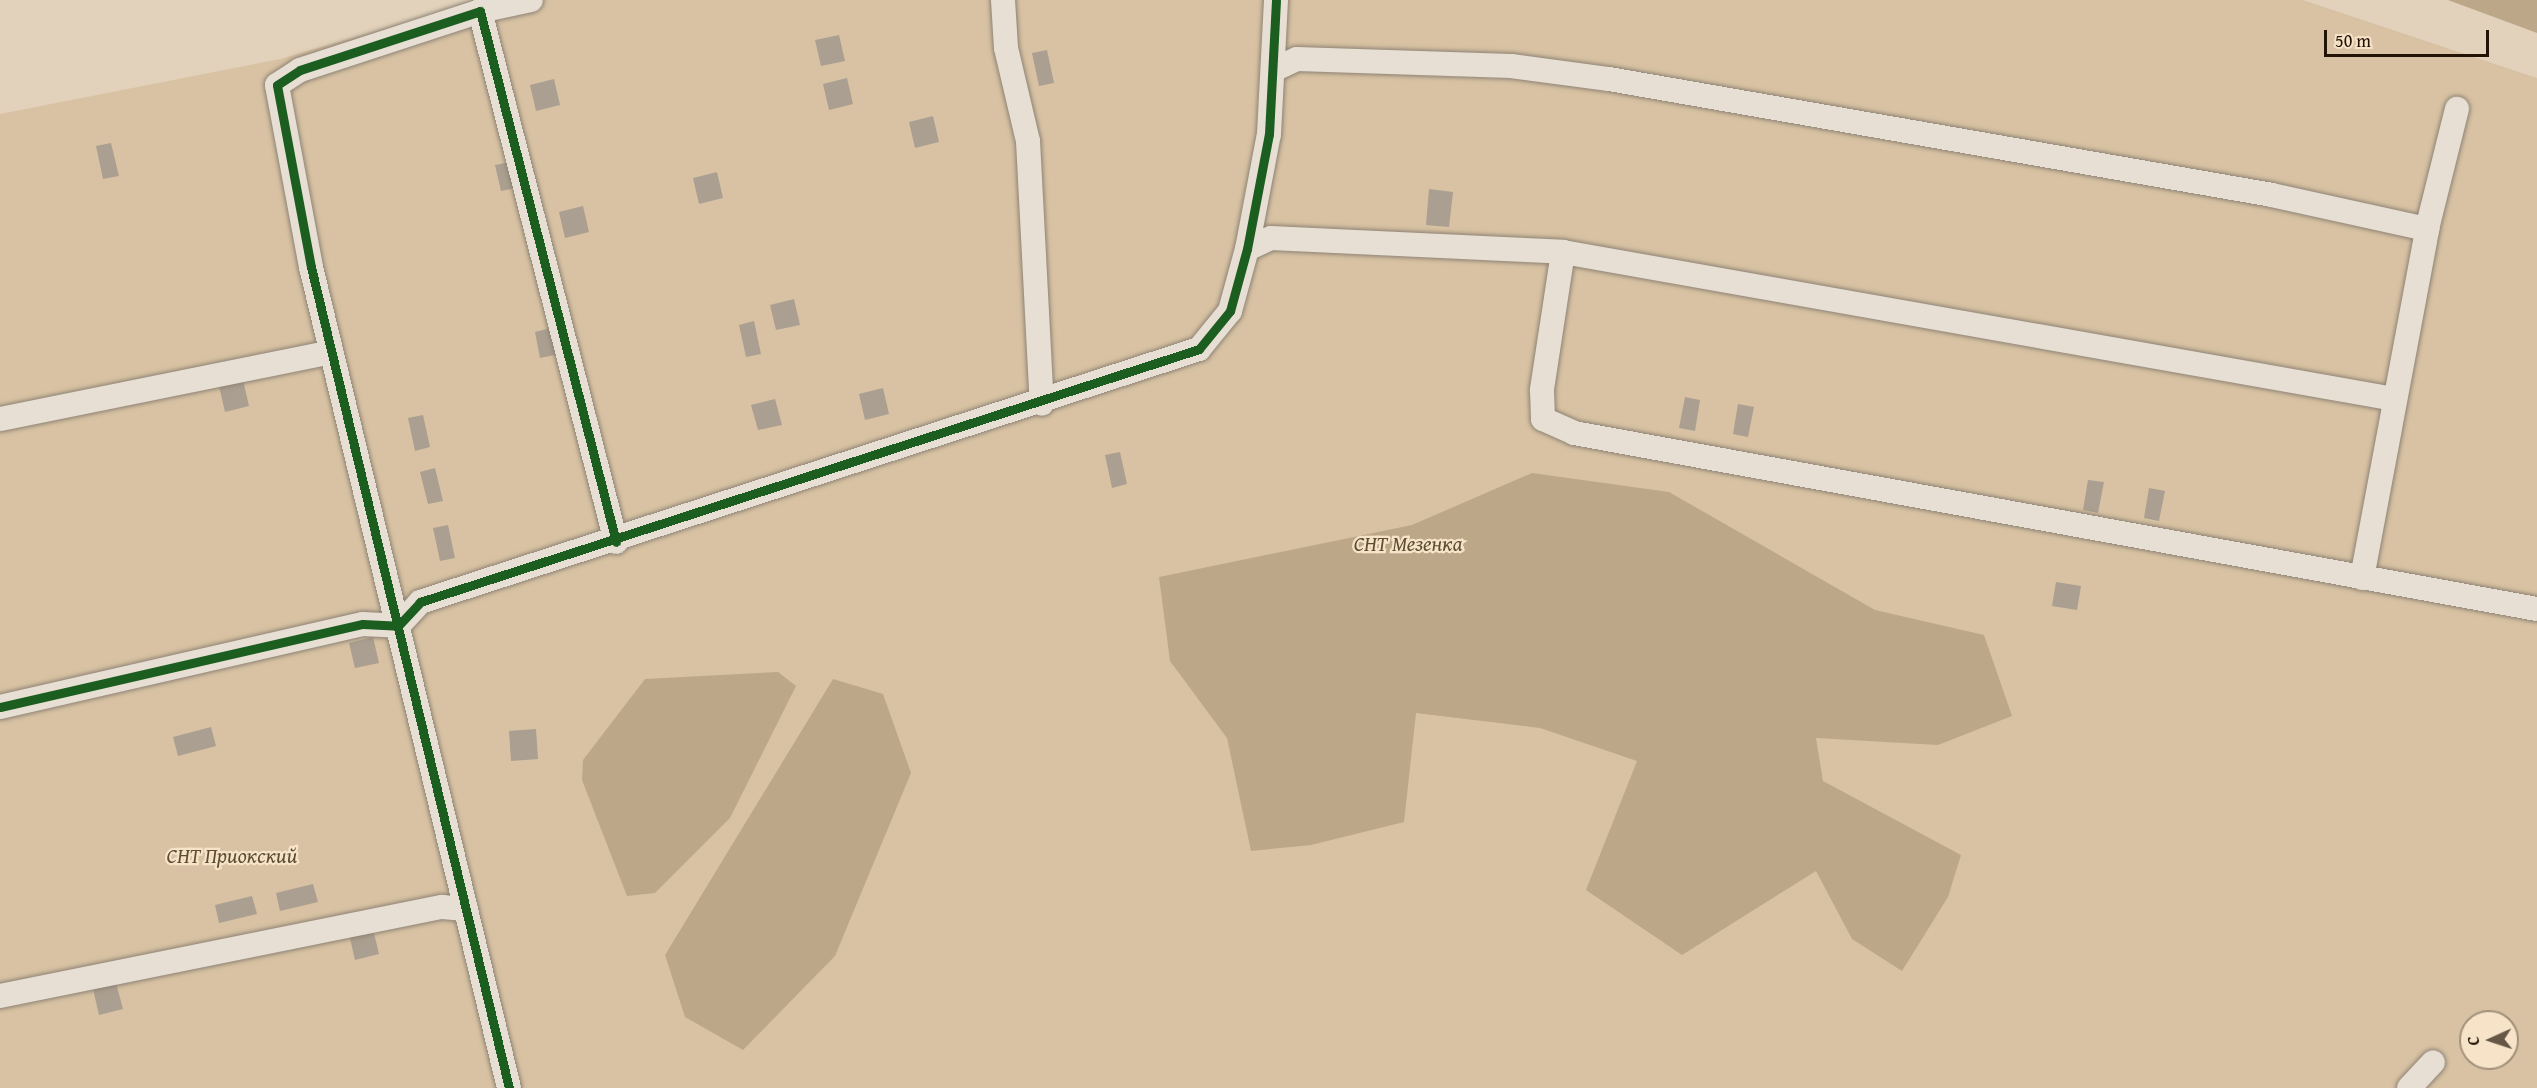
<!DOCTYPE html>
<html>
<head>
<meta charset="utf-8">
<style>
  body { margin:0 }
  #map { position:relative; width:2537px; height:1088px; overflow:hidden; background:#e2d2bb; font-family:"Gentium Book Plus",serif }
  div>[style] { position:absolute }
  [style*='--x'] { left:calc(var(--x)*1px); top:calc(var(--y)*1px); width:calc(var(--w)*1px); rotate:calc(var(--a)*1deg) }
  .green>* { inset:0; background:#d8c2a3 }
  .water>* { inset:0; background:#bca789 }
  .building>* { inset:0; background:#aa9f90 }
  .roads { filter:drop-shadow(0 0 2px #8e8375) drop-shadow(0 0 2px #8e8375) }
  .minor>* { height:24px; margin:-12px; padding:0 12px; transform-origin:12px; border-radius:12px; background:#e7dfd3 }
  .cycleway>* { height:9px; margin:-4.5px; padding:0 4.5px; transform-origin:4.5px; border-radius:4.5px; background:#1b5e20 }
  span { translate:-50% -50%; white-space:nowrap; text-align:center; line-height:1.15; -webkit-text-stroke:4.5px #f7e4c8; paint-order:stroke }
  .park-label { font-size:21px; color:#5f4c35; font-style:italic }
  .north { position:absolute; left:2459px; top:1010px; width:60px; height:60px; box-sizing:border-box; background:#f7e4c8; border:2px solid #a2907a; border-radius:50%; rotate:267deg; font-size:16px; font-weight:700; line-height:24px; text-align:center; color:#221305 }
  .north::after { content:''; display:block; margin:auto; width:21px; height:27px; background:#655645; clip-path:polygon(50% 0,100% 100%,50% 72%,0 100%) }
  .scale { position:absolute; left:2324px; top:30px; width:165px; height:27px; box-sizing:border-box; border:3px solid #221305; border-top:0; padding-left:8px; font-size:18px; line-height:21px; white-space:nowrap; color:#221305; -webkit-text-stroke:4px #f7e4c8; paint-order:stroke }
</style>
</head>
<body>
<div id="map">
  <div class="green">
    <div style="clip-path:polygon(evenodd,482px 0,2303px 0,2537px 78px,2537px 1088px,0 1088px,0 114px,280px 59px,482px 0,2471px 1022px,2507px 1022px,2507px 1058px,2471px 1058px,2471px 1022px)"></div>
  </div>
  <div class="water">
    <div style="clip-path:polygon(2448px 0,2537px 0,2537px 33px)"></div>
    <div style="clip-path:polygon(1532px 473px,1669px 492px,1875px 610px,1984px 635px,2012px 716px,1938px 745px,1816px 738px,1823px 781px,1961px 855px,1948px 897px,1902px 971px,1852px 939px,1816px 871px,1682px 955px,1586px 890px,1637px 761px,1540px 728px,1416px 713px,1404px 822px,1311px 845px,1251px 851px,1227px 738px,1170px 661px,1159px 577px,1412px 525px)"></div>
    <div style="clip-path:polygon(778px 672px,796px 686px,730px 818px,655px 893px,627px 896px,582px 780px,583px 760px,645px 679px)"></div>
    <div style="clip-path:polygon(833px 679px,883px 694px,911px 773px,835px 956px,743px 1050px,685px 1017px,665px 955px)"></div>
  </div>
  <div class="building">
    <div style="clip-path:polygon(839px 35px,845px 61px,821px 66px,815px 40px)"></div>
    <div style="clip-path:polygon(1047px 50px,1054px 83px,1039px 86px,1032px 53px)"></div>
    <div style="clip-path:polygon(847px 78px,853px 104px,829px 110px,823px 84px)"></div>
    <div style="clip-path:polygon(554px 79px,560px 105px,536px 111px,530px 85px)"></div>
    <div style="clip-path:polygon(933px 116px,939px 142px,915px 148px,909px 122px)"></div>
    <div style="clip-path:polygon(111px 143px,119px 176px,103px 179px,96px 146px)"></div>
    <div style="clip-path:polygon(519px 160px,525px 186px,501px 191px,495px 165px)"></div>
    <div style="clip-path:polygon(717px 172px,723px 198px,699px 204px,693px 178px)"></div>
    <div style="clip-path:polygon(1429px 189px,1453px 192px,1449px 227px,1426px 225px)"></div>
    <div style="clip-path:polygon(583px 206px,589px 232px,565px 238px,559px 212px)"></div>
    <div style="clip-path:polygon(794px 299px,800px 325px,776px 330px,770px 305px)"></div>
    <div style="clip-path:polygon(754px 321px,761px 354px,746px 357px,739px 325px)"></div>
    <div style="clip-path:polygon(559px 326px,565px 353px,540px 358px,535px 332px)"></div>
    <div style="clip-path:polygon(243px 380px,249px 406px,225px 412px,219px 386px)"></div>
    <div style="clip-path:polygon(883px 388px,889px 414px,865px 420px,859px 394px)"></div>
    <div style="clip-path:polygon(1685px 397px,1700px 400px,1695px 431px,1679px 428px)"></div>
    <div style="clip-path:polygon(775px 399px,782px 425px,758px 430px,751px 405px)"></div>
    <div style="clip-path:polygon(1738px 404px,1754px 407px,1748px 437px,1733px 434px)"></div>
    <div style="clip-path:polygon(423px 415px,430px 447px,415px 451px,408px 418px)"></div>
    <div style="clip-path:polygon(1120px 452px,1127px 484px,1112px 488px,1105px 455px)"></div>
    <div style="clip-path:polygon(435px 468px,443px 501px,428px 504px,420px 472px)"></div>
    <div style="clip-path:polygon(2088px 480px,2104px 482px,2098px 513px,2083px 510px)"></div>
    <div style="clip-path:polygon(2149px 488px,2165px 491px,2159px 521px,2144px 518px)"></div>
    <div style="clip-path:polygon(448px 525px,455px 558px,440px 561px,433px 528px)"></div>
    <div style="clip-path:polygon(2056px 582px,2081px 586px,2077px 610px,2052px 606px)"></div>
    <div style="clip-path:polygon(373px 637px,379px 663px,355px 668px,349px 643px)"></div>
    <div style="clip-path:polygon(211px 727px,216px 746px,178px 756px,173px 737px)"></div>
    <div style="clip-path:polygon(536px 729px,538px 759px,511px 761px,509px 731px)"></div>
    <div style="clip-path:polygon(313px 884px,318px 902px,280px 911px,276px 893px)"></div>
    <div style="clip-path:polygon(252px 896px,257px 914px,219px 923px,215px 905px)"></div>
    <div style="clip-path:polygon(373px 929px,379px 954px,355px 960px,349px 934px)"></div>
    <div style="clip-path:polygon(116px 983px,123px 1009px,99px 1015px,93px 989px)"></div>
  </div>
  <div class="roads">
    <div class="minor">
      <div style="--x:1003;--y:0;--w:48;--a:86.4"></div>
      <div style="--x:1006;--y:48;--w:96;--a:76.7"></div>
      <div style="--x:1028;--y:141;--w:263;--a:87"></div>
      <div style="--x:480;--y:11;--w:52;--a:-12.2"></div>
      <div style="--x:1273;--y:70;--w:26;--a:-25"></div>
      <div style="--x:1297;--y:59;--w:214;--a:1.9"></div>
      <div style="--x:1511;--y:66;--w:99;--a:7.6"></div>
      <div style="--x:1609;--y:79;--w:673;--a:9.92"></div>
      <div style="--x:2272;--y:195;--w:159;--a:12.4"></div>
      <div style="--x:1247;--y:249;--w:26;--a:-25"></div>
      <div style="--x:1271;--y:238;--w:292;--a:2.7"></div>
      <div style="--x:1563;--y:252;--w:844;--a:10.03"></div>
      <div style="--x:1563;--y:252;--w:140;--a:98.7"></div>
      <div style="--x:1542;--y:390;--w:29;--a:88"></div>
      <div style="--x:1543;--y:419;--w:34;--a:24"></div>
      <div style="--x:1574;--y:433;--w:979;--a:10.36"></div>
      <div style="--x:0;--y:419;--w:338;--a:-11.4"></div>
      <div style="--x:2362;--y:578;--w:355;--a:-79.4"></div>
      <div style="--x:2427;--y:229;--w:124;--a:-76"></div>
      <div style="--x:0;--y:707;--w:372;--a:-12.9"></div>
      <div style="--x:363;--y:624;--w:35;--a:3"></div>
      <div style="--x:398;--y:626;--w:33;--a:-47"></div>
      <div style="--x:420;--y:602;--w:819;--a:-17.99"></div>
      <div style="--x:1199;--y:349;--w:49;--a:-50.8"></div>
      <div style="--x:1230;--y:311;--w:64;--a:-74.7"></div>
      <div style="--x:1247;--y:249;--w:117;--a:-79.2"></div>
      <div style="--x:1269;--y:134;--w:134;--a:-87"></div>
      <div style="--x:0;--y:996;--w:451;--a:-11.4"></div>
      <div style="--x:442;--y:907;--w:24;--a:5"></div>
      <div style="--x:509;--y:1088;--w:845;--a:-103.56"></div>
      <div style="--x:311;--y:267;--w:185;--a:-100.6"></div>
      <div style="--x:277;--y:85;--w:27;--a:-33"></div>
      <div style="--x:300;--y:70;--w:189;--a:-18.1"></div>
      <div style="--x:480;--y:11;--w:548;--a:75.63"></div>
      <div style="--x:2409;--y:1088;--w:35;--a:-47"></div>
    </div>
  </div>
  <div class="cycleway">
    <div style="--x:0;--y:707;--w:372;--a:-12.9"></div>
    <div style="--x:363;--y:624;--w:35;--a:3"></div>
    <div style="--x:398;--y:626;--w:33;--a:-47"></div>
    <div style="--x:420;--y:602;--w:819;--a:-17.99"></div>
    <div style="--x:1199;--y:349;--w:49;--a:-50.8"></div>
    <div style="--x:1230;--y:311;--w:64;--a:-74.7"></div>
    <div style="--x:1247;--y:249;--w:117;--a:-79.2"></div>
    <div style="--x:1269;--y:134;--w:134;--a:-87"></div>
    <div style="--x:509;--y:1088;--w:845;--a:-103.56"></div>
    <div style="--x:311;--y:267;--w:185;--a:-100.6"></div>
    <div style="--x:277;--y:85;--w:27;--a:-33"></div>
    <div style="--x:300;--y:70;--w:189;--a:-18.1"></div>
    <div style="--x:480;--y:11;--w:548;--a:75.63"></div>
  </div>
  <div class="park-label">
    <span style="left:1408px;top:544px">СНТ Мезенка</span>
    <span style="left:232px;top:856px">СНТ Приокский</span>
  </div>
  <div class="north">С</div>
  <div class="scale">50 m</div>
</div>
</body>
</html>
